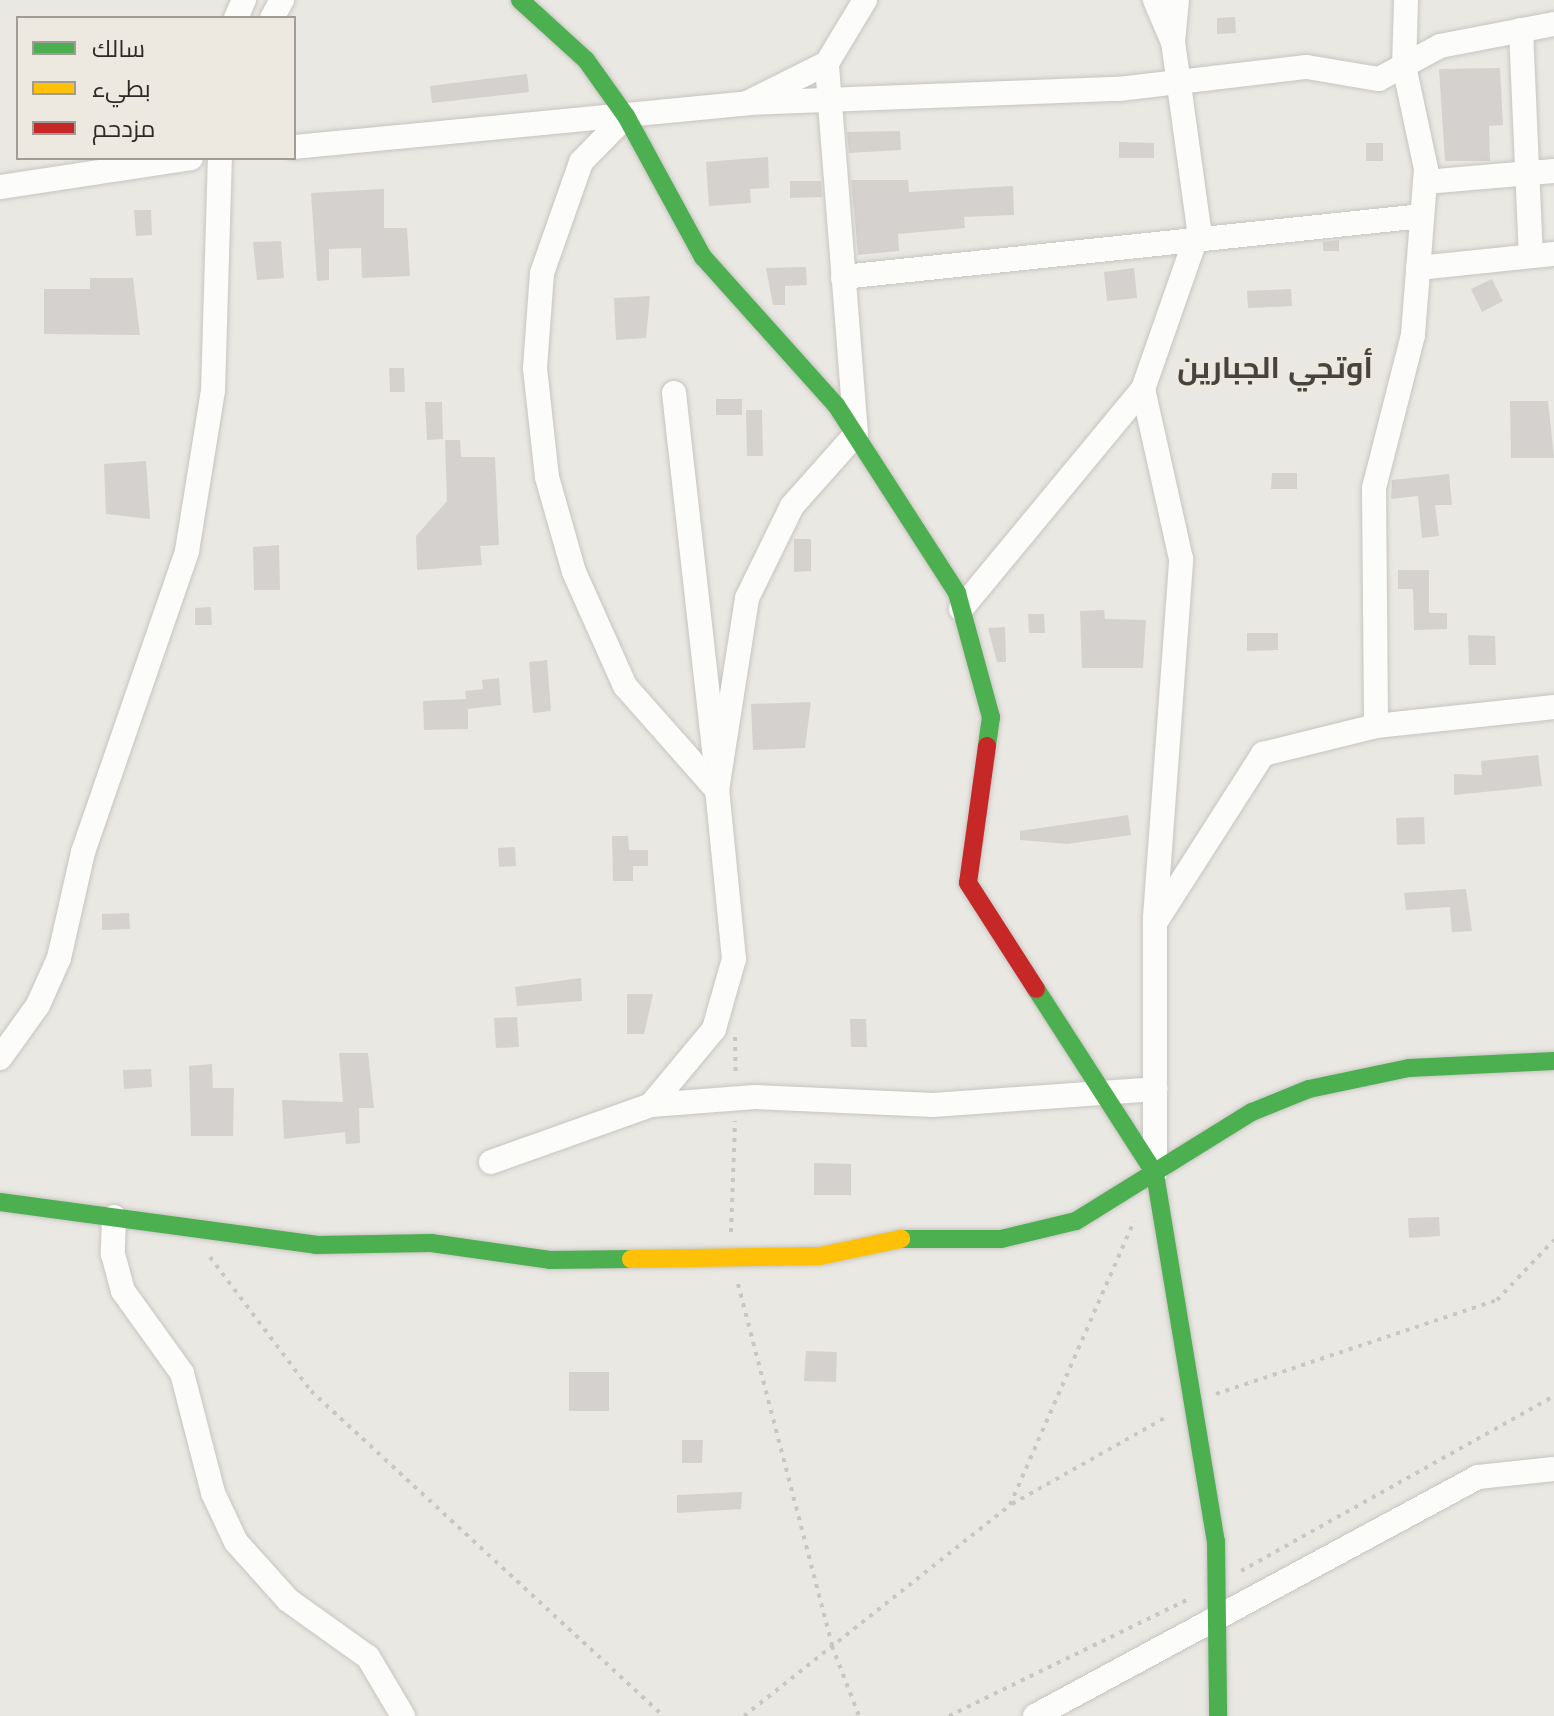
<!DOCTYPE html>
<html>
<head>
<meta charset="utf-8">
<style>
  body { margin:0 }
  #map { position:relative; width:1554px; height:1716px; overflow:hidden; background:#eae8e3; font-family:Montserrat,Cairo,sans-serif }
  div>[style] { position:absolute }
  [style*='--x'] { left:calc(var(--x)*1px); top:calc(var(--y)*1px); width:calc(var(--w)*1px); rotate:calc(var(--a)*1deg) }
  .building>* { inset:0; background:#d4d1cf }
  .path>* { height:4px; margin-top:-2px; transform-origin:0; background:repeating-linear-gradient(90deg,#c8c7c5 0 4px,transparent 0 10px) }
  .roads { filter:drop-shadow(0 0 2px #c7c5c1) drop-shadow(0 0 2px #c7c5c1) }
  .street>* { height:24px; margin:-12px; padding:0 12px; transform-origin:12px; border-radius:12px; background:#fcfcfb }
  .fast>* { height:18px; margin:-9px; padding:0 9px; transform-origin:9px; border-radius:9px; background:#4caf50 }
  .slow>* { height:18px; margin:-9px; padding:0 9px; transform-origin:9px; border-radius:9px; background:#ffc107 }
  .jam>* { height:18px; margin:-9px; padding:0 9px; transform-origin:9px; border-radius:9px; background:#c62828 }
  span { translate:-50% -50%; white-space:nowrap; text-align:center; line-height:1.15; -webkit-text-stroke:6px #ede9e0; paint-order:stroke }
  .quarter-label { font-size:30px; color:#47443d; font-weight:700 }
  .legend { position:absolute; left:16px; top:16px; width:280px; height:144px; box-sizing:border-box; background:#ede9e0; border:2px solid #9f9d96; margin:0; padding:10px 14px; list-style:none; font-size:24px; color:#2b2a27 }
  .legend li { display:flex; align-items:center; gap:16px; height:40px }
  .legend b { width:40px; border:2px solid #9f9d96 }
</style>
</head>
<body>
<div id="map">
  <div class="building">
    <div style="clip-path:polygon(1235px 17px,1236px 33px,1217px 34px,1217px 18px)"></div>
    <div style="clip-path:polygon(1500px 68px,1503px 125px,1489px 126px,1490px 161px,1445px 161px,1439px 69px)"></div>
    <div style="clip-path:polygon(527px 74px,529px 92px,432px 103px,430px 86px)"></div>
    <div style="clip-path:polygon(900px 131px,901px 150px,849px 153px,847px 132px)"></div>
    <div style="clip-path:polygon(1119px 142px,1154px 143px,1154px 158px,1119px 158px)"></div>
    <div style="clip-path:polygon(1366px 143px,1383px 143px,1383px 161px,1366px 161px)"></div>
    <div style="clip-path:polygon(768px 157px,769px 188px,750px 189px,751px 203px,709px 206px,706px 162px)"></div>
    <div style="clip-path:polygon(851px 180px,908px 180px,909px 192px,1013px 186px,1014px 215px,964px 217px,965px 228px,898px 234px,899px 251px,858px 255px)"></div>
    <div style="clip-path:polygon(790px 181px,821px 181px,822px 197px,790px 198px)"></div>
    <div style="clip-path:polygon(384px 189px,384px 228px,407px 228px,410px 276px,362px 278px,361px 248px,329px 249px,329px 280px,317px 281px,311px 193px)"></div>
    <div style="clip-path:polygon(134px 210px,151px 210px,152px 235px,136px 236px)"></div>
    <div style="clip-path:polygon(1339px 240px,1339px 251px,1323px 251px,1323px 242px)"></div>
    <div style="clip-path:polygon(281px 241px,284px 278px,257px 280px,253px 242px)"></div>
    <div style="clip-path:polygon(806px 267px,807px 285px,785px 286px,785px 305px,773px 305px,766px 268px)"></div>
    <div style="clip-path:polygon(1134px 268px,1137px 298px,1107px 301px,1104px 272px)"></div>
    <div style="clip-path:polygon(90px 278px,133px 278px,140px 335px,44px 334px,44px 289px,90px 289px)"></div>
    <div style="clip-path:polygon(1492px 279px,1503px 301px,1482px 312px,1471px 289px)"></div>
    <div style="clip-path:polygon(1291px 289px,1292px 306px,1248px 308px,1247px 291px)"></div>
    <div style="clip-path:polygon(650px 296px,646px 338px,616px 340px,614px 298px)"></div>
    <div style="clip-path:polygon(389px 368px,404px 368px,405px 392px,390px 392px)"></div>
    <div style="clip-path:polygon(716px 399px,742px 399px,742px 415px,716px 415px)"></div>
    <div style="clip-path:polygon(1510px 401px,1548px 401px,1554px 458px,1511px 458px)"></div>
    <div style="clip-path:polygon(425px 402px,442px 402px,443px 439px,427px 440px)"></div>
    <div style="clip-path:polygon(746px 410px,762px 410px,763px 456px,747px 456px)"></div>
    <div style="clip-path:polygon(445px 440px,460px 440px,461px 457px,495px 457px,499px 545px,480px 546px,482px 565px,417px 570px,416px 536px,447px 501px)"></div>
    <div style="clip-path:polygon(146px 461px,150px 519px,106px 514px,104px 464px)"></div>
    <div style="clip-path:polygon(1272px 473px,1297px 473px,1297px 489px,1271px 489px)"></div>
    <div style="clip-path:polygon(1449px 474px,1452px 505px,1435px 505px,1439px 536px,1422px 538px,1418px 496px,1391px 499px,1392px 480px)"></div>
    <div style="clip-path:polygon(794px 539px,811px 539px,811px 571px,794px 572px)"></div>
    <div style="clip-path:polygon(279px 545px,280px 590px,254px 590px,253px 547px)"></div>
    <div style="clip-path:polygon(1398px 570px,1429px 570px,1429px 613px,1447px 613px,1447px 629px,1414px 630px,1413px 589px,1398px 589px)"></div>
    <div style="clip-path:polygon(211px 607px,212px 625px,195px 625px,195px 608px)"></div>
    <div style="clip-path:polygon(1104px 610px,1105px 619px,1146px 620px,1143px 668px,1082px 668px,1080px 611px)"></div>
    <div style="clip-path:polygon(1028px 614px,1044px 614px,1045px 633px,1029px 633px)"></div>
    <div style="clip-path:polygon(1005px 627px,1006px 662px,997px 662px,988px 628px)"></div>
    <div style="clip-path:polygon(1247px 633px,1278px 633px,1278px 650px,1247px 651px)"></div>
    <div style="clip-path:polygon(1468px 635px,1495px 636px,1496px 665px,1469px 665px)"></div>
    <div style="clip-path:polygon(547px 660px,551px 711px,533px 713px,529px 662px)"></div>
    <div style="clip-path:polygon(499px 678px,501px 705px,468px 709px,468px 729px,424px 730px,423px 701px,466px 699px,465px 691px,483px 689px,482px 680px)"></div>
    <div style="clip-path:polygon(811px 702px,805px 748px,753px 750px,751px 704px)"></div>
    <div style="clip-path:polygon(1538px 755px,1542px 786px,1454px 795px,1454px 774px,1482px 775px,1481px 761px)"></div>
    <div style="clip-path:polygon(1128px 815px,1131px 835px,1067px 844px,1020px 840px,1020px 831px)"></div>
    <div style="clip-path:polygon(1424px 817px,1425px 844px,1397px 845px,1396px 818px)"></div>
    <div style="clip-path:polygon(612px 836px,628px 836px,629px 850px,648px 850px,648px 866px,633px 866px,633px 881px,613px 881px)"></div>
    <div style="clip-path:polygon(515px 847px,516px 866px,499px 867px,498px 848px)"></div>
    <div style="clip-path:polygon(1466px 889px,1472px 931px,1452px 932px,1450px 907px,1406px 910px,1404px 893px)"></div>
    <div style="clip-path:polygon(129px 913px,130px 929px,102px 930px,102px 914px)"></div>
    <div style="clip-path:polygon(581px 978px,582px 1001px,517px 1006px,515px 987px)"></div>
    <div style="clip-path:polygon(627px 994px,653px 994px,644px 1034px,627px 1034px)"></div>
    <div style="clip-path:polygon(517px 1017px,519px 1047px,496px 1048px,494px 1018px)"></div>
    <div style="clip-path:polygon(850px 1019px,866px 1019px,867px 1047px,851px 1047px)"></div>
    <div style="clip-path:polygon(339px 1053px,368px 1053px,374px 1108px,359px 1108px,360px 1143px,346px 1144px,345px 1132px,284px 1139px,282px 1100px,343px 1102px)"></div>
    <div style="clip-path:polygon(212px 1064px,213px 1088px,234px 1088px,233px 1136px,191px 1136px,189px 1066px)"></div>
    <div style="clip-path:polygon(151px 1069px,152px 1087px,124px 1089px,123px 1070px)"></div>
    <div style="clip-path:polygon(814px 1163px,851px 1164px,851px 1195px,814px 1195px)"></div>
    <div style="clip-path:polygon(1439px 1217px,1440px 1236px,1409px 1238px,1408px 1218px)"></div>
    <div style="clip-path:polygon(806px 1351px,837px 1352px,836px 1382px,804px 1381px)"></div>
    <div style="clip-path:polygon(569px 1372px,609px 1372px,609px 1411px,569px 1411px)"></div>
    <div style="clip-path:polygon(682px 1440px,703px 1440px,702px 1463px,682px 1463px)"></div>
    <div style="clip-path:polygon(742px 1492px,741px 1509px,677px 1513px,677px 1495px)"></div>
  </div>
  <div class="path">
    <div style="--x:735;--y:1037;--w:39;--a:89"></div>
    <div style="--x:731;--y:1232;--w:111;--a:-87.9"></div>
    <div style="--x:210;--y:1257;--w:168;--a:53"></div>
    <div style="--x:311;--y:1391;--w:479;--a:42.7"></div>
    <div style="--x:738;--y:1284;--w:374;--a:75.4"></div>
    <div style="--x:832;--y:1646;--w:75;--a:68.9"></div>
    <div style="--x:1216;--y:1394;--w:296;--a:-18.5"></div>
    <div style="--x:1497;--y:1300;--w:83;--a:-46.5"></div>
    <div style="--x:1012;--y:1504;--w:179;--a:-29.4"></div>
    <div style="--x:1241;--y:1571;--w:359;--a:-29.2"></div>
    <div style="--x:744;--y:1716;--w:340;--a:-38.4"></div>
    <div style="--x:1010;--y:1505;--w:310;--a:-66.4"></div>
    <div style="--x:949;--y:1716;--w:269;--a:-26"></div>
  </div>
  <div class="roads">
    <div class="street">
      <div style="--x:1155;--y:0;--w:43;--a:67"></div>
      <div style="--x:1406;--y:0;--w:66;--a:91.7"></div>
      <div style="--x:1404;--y:66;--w:105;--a:77.9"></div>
      <div style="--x:1426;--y:169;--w:167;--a:94.5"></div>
      <div style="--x:1413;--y:335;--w:158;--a:104.3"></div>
      <div style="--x:1374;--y:488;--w:238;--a:89.5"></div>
      <div style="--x:1376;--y:726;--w:179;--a:-6.1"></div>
      <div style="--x:236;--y:18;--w:20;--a:-66"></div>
      <div style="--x:272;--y:18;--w:21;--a:-61"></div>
      <div style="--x:1521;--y:30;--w:226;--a:87.5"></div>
      <div style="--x:747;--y:103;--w:372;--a:-2.2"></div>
      <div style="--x:1119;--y:89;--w:189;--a:-6.7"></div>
      <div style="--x:1307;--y:67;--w:73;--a:9.5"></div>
      <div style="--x:1379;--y:79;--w:69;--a:-28.4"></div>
      <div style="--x:1440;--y:46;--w:116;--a:-10.9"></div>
      <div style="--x:294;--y:147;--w:455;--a:-5.5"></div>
      <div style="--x:747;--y:103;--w:89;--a:-26.6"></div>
      <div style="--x:827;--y:63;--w:74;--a:-58.9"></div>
      <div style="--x:1425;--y:182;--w:129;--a:-4.9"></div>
      <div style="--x:0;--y:187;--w:193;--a:-8.6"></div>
      <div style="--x:1418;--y:268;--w:137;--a:-5.9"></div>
      <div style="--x:843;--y:277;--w:582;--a:-6.01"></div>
      <div style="--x:674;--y:393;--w:361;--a:83.6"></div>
      <div style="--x:961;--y:609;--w:286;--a:-50.4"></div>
      <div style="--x:717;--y:790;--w:194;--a:-81.1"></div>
      <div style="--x:747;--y:598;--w:102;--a:-63.9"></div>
      <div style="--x:792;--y:506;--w:96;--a:-48.4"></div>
      <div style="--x:856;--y:434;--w:372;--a:-94.5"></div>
      <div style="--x:1155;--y:923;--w:201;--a:-57.4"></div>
      <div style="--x:1263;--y:754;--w:116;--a:-13.9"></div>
      <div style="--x:0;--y:1058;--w:65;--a:-54.4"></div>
      <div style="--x:38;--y:1005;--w:51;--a:-65.9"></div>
      <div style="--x:59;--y:958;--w:109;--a:-77.2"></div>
      <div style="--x:83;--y:852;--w:318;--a:-70.9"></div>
      <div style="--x:187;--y:551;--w:162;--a:-80.8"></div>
      <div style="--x:213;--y:391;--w:233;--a:-88.3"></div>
      <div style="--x:651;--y:1105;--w:104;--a:-4.4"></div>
      <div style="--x:755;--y:1097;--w:178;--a:2.6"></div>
      <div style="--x:933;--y:1105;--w:223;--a:-4.1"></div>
      <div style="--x:491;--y:1162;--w:170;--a:-19.6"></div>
      <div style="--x:651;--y:1105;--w:99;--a:-50.3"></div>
      <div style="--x:714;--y:1029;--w:73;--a:-74.1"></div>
      <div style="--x:734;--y:959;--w:170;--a:-95.7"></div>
      <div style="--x:717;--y:790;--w:139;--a:-131.5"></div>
      <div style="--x:625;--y:686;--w:125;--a:-114.1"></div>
      <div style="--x:574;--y:572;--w:99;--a:-105.9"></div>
      <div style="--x:547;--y:477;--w:110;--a:-96.3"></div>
      <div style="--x:535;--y:368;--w:95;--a:-85.8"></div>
      <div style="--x:542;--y:273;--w:118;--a:-70.6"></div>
      <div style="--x:581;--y:162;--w:64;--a:-45.6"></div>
      <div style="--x:1155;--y:1173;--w:256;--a:-90"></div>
      <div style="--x:1155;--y:917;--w:359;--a:-85.8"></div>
      <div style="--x:1181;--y:559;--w:174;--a:-102.6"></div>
      <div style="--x:1143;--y:389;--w:170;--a:-70.7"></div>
      <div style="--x:1199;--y:229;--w:189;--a:-97.9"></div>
      <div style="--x:1173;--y:42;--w:42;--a:-84.6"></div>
      <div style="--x:114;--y:1217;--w:37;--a:92"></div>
      <div style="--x:113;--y:1254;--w:38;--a:75"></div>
      <div style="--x:123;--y:1291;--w:101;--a:54.3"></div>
      <div style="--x:182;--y:1373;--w:124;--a:75.5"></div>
      <div style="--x:213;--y:1493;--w:54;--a:64.9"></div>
      <div style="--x:236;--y:1542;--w:78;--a:48.1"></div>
      <div style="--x:288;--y:1600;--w:98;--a:35.5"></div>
      <div style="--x:368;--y:1657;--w:69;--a:59.3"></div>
      <div style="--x:1035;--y:1716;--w:503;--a:-28.35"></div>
      <div style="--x:1478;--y:1477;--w:76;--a:-6"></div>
    </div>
    <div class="fast">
      <div style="--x:520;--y:0;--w:89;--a:42.3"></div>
      <div style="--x:586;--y:60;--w:69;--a:54.5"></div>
      <div style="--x:626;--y:116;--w:161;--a:61.4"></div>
      <div style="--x:703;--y:257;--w:199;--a:48.1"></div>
      <div style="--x:836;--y:405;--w:224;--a:57.2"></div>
      <div style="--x:957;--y:593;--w:129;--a:74.7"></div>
      <div style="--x:991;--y:717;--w:29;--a:98"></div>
      <div style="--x:1036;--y:989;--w:220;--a:57.2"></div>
      <div style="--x:1155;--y:1174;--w:372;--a:80.6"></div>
      <div style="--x:1216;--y:1541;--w:175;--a:89.3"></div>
      <div style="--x:0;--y:1202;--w:319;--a:7.7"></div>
      <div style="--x:316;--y:1245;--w:115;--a:-1"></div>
      <div style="--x:431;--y:1243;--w:120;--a:8.1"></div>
      <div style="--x:550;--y:1260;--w:81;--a:-0.7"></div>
      <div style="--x:901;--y:1239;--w:100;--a:0"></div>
      <div style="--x:1001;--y:1239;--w:77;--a:-13.5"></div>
      <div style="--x:1076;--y:1221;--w:207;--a:-31.8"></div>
      <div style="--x:1252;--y:1112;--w:61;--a:-22"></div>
      <div style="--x:1309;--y:1089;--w:102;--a:-11.9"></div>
      <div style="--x:1409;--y:1068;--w:145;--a:-2.8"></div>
    </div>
    <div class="slow">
      <div style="--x:631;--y:1259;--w:189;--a:-0.9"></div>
      <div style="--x:820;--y:1256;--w:83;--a:-11.9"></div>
    </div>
    <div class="jam">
      <div style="--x:987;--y:746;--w:138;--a:97.9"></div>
      <div style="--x:968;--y:883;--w:126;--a:57.3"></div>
    </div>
  </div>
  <div class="quarter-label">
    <span style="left:1275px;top:368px">أوتجي الجبارين</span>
  </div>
  <ul class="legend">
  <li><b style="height:10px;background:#4caf50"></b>سالك</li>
  <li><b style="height:10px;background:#ffc107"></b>بطيء</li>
  <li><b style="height:10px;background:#c62828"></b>مزدحم</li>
  </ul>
</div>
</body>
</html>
